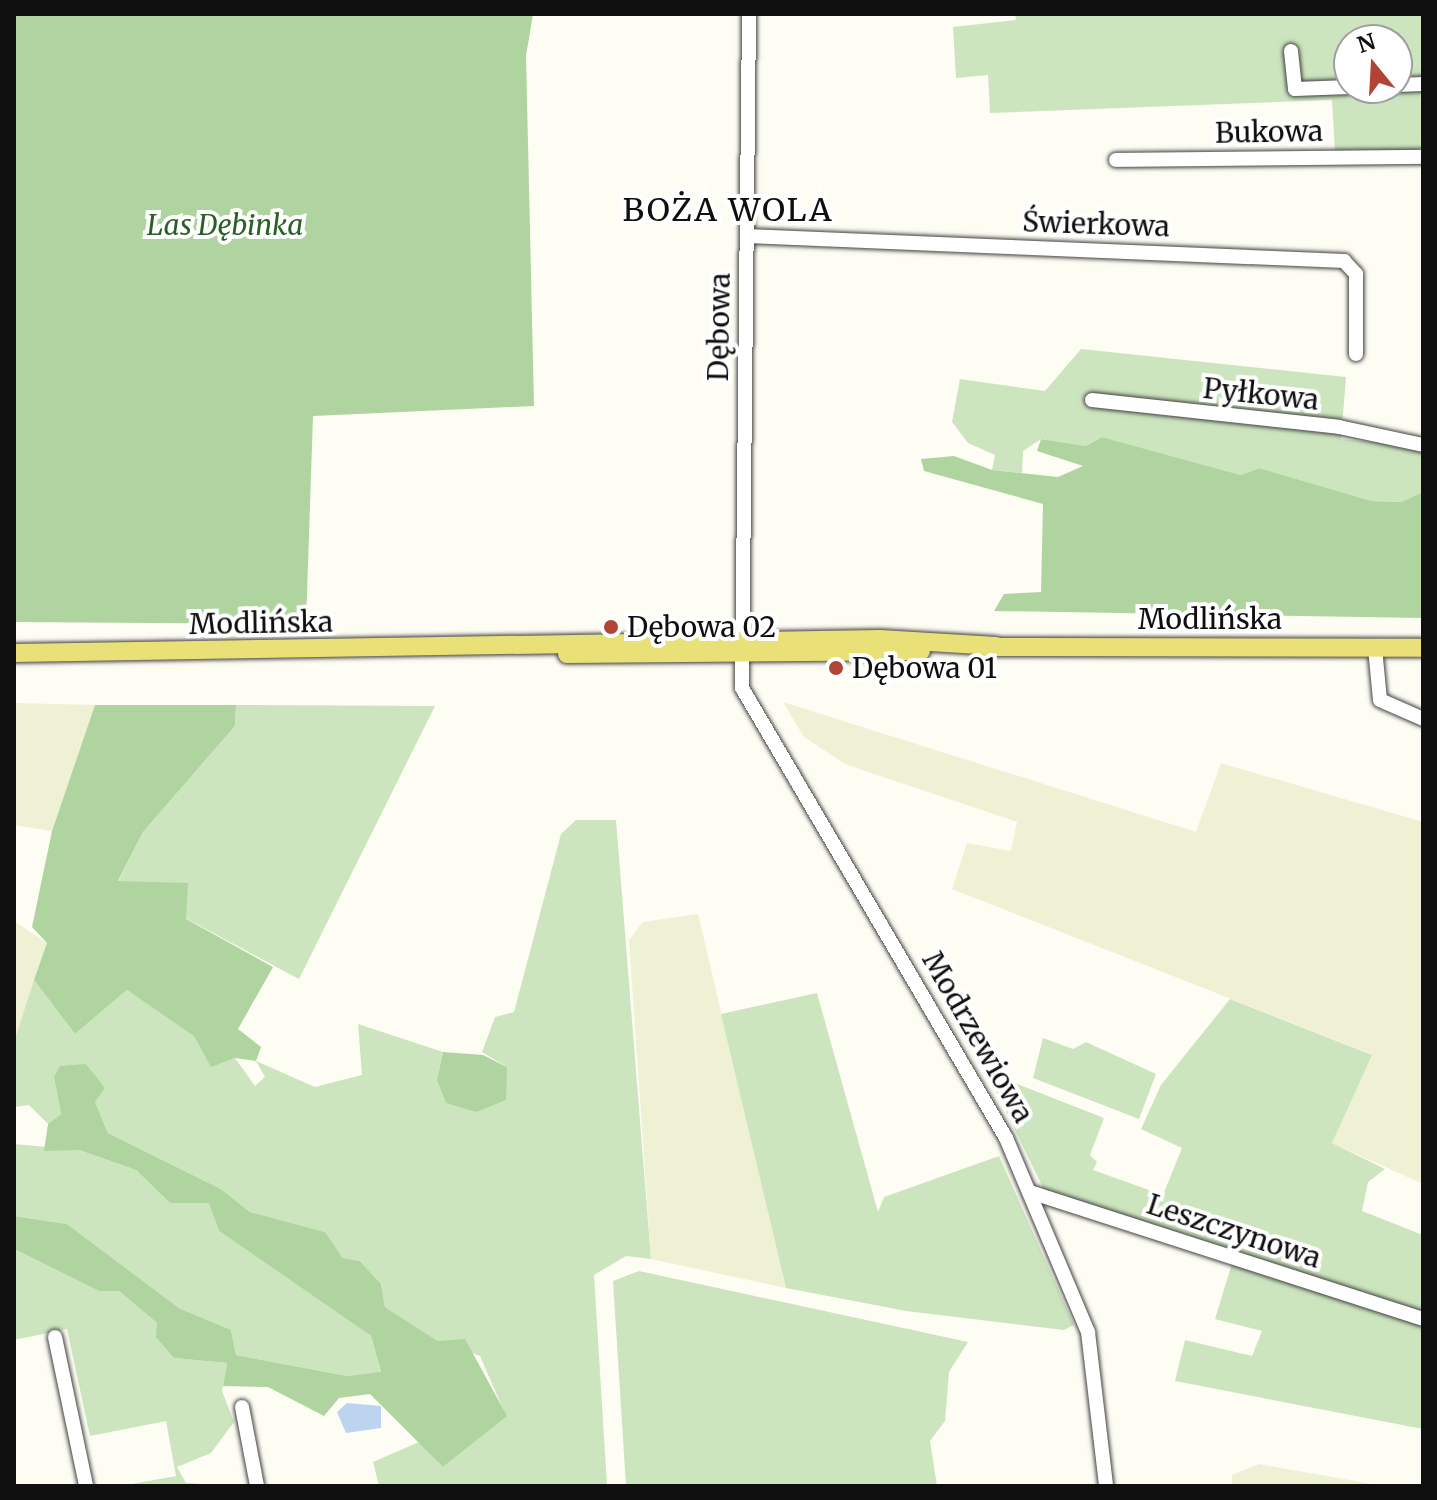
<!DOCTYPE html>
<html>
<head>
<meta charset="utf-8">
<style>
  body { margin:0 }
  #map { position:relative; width:1437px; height:1500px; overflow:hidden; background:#fdfdf3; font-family:Merriweather,serif }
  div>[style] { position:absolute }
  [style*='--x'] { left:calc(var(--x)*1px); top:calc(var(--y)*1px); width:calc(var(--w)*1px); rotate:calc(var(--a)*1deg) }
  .farmland>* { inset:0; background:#eff1d5 }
  .green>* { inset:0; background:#cde5bf }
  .forest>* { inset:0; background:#afd4a0 }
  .water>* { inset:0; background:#bcd4f0 }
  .roads { filter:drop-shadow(0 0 2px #424242) drop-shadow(0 0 2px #424242) }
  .minor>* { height:14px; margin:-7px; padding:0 7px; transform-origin:7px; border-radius:7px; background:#fff }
  .major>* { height:18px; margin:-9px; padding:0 9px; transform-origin:9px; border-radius:9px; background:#e9e077 }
  .dots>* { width:22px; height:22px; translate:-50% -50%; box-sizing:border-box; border:4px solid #fff; border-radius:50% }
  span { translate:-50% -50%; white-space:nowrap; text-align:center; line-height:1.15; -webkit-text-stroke:8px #fff; paint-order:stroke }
  .street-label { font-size:28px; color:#0f0f0f }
  .park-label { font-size:28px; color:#296026; font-style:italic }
  .poi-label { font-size:28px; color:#0f0f0f }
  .left { translate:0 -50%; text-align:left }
  .quarter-label { font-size:32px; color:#0f0f0f; letter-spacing:2px }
  .frame { position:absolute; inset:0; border:16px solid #0f0f0f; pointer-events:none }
  .north { position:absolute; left:1333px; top:24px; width:80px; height:80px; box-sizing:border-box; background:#fff; border:2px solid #9f9f9f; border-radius:50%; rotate:342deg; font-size:22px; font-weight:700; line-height:32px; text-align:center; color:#0f0f0f }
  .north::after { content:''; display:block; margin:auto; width:28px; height:36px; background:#b04436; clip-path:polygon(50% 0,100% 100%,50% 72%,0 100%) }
</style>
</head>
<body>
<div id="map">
  <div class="farmland">
    <div style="clip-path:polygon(783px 702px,1196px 832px,1221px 763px,1423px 822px,1423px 1184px,1332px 1143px,1371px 1054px,952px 889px,967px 843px,1011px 851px,1017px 822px,845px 764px,804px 737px)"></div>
    <div style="clip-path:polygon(14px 703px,95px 705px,52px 831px,14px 825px)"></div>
    <div style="clip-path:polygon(698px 914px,786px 1288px,651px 1259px,629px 940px,643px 922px)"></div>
    <div style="clip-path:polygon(14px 921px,47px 943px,14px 1042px)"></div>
    <div style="clip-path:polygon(1259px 1464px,1383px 1486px,1232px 1486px,1232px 1475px)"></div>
  </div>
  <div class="green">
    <div style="clip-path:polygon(evenodd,1015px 14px,1423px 14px,1423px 152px,1335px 153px,1332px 100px,990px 113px,988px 75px,956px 78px,953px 27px,1016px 20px,1015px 14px,1349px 40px,1397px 40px,1397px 88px,1349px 88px,1349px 40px)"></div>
    <div style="clip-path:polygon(1081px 349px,1346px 377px,1341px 439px,1423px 447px,1423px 492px,1401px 502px,1372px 501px,1259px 468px,1241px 475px,1102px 437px,1086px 446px,1041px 439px,1023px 451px,1022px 473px,992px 470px,995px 455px,968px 443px,952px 422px,960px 379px,1045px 391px)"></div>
    <div style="clip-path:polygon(236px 705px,435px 706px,299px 979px,118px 882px,143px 832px,235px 726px)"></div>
    <div style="clip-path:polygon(576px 820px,616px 820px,651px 1259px,626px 1256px,594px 1275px,607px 1486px,379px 1486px,373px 1462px,419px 1442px,443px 1467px,506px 1416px,480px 1356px,438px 1341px,385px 1307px,381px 1284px,360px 1261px,343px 1258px,325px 1232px,250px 1212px,221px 1189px,108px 1133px,95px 1102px,98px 1082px,86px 1064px,54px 1077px,61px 1114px,48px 1124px,29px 1105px,14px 1107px,14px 1042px,34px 980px,75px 1034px,127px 990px,194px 1035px,211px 1066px,235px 1058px,255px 1086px,265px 1077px,256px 1061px,315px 1087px,362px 1075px,358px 1024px,443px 1052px,437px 1080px,507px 1067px,482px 1052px,495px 1017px,514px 1012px,561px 834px)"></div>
    <div style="clip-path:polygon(817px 993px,878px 1212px,884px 1197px,999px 1156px,1074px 1325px,1064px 1330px,906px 1311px,786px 1288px,721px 1014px)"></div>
    <div style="clip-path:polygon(1230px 999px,1372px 1055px,1332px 1143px,1385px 1169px,1368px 1182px,1362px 1211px,1423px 1235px,1423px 1429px,1175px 1381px,1185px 1340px,1252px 1356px,1262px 1331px,1215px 1319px,1233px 1260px,1047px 1196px,987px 1072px,1104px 1118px,1090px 1155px,1097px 1162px,1093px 1170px,1163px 1195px,1182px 1148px,1141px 1129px,1161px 1085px)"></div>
    <div style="clip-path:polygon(1043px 1038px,1073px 1049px,1086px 1042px,1156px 1074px,1139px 1119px,1033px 1078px)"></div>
    <div style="clip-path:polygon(14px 1144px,79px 1150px,136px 1170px,170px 1203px,210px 1202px,219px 1231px,371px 1336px,381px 1373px,347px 1376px,236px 1355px,231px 1330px,179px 1308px,67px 1224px,14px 1216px)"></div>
    <div style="clip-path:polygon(14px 1249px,99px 1291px,119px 1291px,157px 1323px,174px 1358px,227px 1363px,222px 1391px,234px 1422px,211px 1453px,177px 1467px,186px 1483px,236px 1486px,121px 1486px,176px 1476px,166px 1421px,90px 1436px,67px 1329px,14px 1340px)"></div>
    <div style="clip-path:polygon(639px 1271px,968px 1342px,949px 1372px,945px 1421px,930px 1441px,937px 1486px,626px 1486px,613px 1281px)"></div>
  </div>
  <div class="forest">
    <div style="clip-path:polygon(14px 14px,533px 14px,526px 56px,534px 406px,313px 416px,306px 624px,14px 622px)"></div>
    <div style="clip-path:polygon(1102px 437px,1241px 475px,1259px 468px,1372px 501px,1401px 502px,1423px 492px,1423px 618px,994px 611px,1004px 594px,1041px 592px,1043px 504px,924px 471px,921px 459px,954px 456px,992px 470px,1058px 477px,1083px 466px,1037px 451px,1041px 439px,1086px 446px)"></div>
    <div style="clip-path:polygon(95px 705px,236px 705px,235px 726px,143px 832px,118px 881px,188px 883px,186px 919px,273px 967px,238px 1029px,261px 1047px,256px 1061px,235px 1058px,211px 1067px,194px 1036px,127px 990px,75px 1034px,34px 980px,47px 943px,32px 927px,52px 831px)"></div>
    <div style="clip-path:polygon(443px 1052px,483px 1055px,507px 1067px,506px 1100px,476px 1112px,446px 1103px,437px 1080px)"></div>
    <div style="clip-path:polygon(86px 1064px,105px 1088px,95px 1102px,108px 1133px,221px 1189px,250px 1212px,325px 1232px,343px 1258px,360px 1261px,381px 1284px,385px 1307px,438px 1341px,465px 1339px,507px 1416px,443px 1467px,370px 1394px,339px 1398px,324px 1416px,268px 1387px,223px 1386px,227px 1363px,174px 1358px,156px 1337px,157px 1323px,119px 1291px,99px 1291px,14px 1249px,14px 1216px,67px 1224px,179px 1308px,231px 1330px,236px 1355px,347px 1376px,381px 1372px,371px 1336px,219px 1231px,209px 1203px,170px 1203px,136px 1170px,79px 1150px,44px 1151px,48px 1124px,61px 1114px,54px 1077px,60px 1066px)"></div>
  </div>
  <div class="water">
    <div style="clip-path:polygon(347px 1403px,381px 1406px,381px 1428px,346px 1433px,337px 1412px)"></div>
  </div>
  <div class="roads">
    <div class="minor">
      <div style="--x:749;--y:14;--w:674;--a:90.6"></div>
      <div style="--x:742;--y:688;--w:522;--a:59.6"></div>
      <div style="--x:1006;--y:1138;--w:211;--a:67.1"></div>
      <div style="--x:1088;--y:1332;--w:155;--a:83.3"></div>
      <div style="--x:1291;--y:51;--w:38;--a:84"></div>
      <div style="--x:1295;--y:89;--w:54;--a:-2.1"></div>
      <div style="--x:1397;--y:85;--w:26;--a:-2"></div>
      <div style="--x:1116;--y:160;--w:307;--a:-0.6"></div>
      <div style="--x:747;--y:236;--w:598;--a:2.4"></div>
      <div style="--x:1344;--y:261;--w:18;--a:47"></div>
      <div style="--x:1356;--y:274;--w:80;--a:90"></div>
      <div style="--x:1092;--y:400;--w:248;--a:6.2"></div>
      <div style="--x:1339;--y:427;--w:86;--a:12.1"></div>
      <div style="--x:1375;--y:648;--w:52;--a:84.5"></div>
      <div style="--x:1380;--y:700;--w:47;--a:23.8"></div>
      <div style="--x:1030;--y:1192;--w:413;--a:17.9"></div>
      <div style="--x:55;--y:1337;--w:152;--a:78.2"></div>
      <div style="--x:242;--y:1407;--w:80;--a:79.2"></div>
    </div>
    <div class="major">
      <div style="--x:987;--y:647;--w:436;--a:0.1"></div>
      <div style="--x:14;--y:653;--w:866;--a:-0.93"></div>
      <div style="--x:880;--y:639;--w:116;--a:3.5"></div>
      <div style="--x:567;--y:654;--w:354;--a:-0.5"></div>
    </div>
  </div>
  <div class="dots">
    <div style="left:611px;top:627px;background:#b04436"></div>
    <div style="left:836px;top:668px;background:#b04436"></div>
  </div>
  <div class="street-label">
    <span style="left:1269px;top:132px;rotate:-1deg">Bukowa</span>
    <span style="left:1096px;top:224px;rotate:2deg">Świerkowa</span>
    <span style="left:719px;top:327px;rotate:-89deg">Dębowa</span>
    <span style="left:1261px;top:394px;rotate:6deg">Pyłkowa</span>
    <span style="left:1210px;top:619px">Modlińska</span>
    <span style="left:261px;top:623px;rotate:-1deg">Modlińska</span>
    <span style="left:978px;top:1037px;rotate:60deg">Modrzewiowa</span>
    <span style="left:1234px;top:1231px;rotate:18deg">Leszczynowa</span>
  </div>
  <div class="park-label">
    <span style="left:225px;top:225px">Las Dębinka</span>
  </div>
  <div class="poi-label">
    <span class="left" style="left:627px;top:627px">Dębowa 02</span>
    <span class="left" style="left:852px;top:668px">Dębowa 01</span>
  </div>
  <div class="quarter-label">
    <span style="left:728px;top:210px">BOŻA WOLA</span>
  </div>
  <div class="frame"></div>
  <div class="north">N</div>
</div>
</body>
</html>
